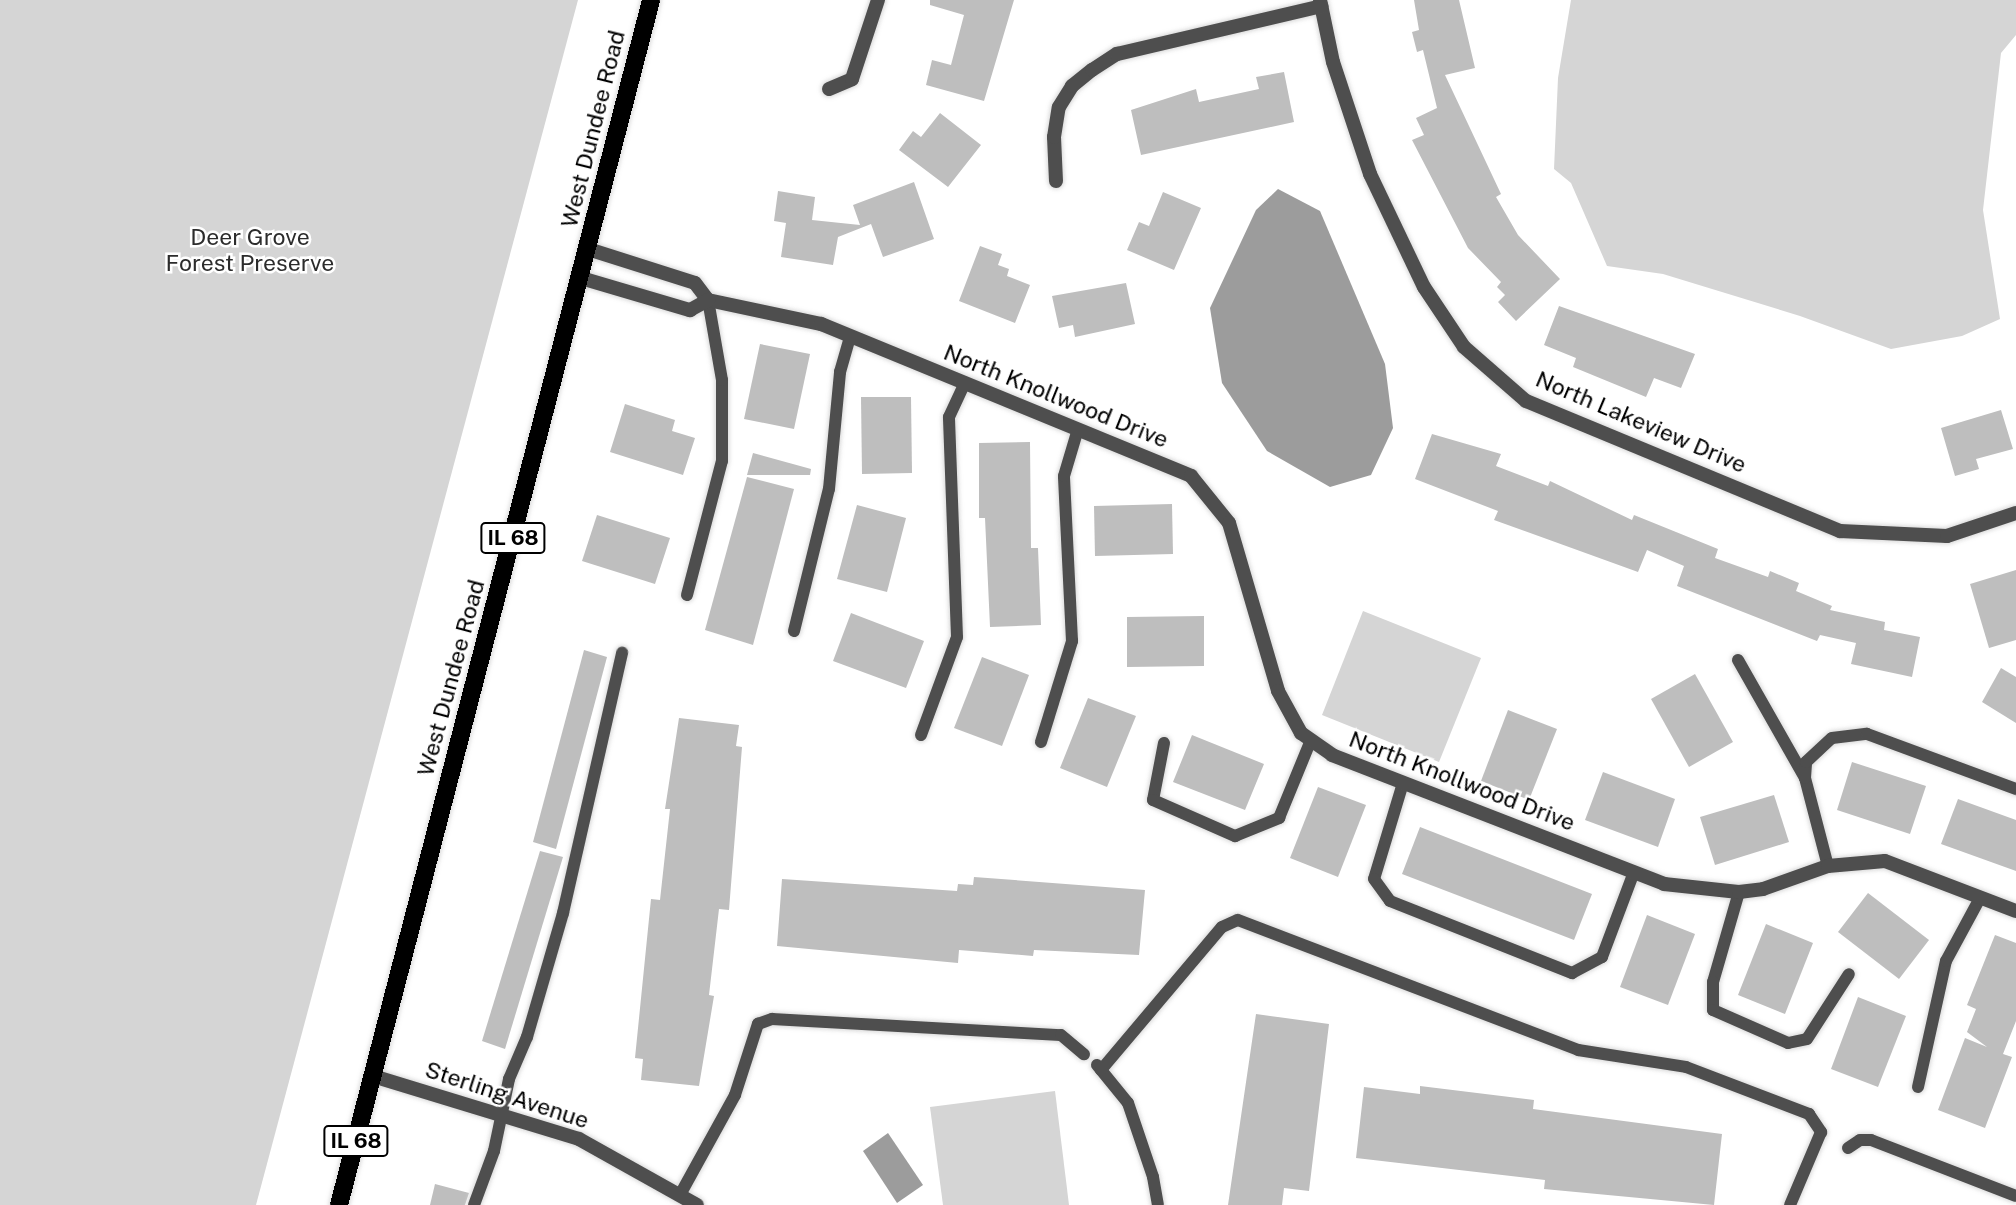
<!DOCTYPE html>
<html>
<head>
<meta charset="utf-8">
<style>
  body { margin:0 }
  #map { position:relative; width:2016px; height:1205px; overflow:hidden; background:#fff; font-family:"Public Sans",sans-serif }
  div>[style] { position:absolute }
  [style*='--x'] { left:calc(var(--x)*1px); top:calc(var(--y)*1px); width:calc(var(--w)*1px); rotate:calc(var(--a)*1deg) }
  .green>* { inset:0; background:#d5d5d5 }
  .water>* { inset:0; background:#9c9c9c }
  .building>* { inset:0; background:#bebebe }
  .roads { filter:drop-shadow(0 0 2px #dbdbdb) drop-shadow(0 0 2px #dbdbdb) }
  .lane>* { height:12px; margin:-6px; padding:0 6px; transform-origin:6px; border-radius:6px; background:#4e4e4e }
  .street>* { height:14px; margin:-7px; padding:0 7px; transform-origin:7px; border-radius:7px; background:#4e4e4e }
  .primary>* { height:18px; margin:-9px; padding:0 9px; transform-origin:9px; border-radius:9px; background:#000 }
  span { translate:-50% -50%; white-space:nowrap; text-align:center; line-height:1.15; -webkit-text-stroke:5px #fff; paint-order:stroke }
  .shield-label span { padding:2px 5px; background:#fff; border:2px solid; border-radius:5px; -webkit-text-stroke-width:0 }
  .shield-label { font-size:21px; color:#000; font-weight:700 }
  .street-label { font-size:23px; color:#000 }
  .park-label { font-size:23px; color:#2c2c2c }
</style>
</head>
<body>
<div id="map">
  <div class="green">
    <div style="clip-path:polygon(0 0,578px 0,256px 1205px,0 1205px)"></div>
    <div style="clip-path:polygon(1571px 0,2016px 0,2016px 35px,2001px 53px,1983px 210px,2000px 319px,1962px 336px,1891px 349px,1800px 316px,1663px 274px,1607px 266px,1571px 183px,1554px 169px,1558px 78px)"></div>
    <div style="clip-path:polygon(1363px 611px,1481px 658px,1439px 762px,1322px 715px)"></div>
    <div style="clip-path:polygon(1055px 1091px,1069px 1205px,943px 1205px,930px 1107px)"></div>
  </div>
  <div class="water">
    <div style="clip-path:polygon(1278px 189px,1320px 211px,1385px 364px,1393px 428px,1371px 475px,1330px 487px,1267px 451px,1222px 383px,1210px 308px,1256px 210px)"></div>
    <div style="clip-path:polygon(888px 1133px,923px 1185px,897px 1203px,863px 1151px)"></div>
  </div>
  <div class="building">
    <div style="clip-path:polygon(930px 0,1014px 0,984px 101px,926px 85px,932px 60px,951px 65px,964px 15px,930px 5px)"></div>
    <div style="clip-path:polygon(1414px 0,1459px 0,1475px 68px,1445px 75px,1501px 194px,1496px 197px,1518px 235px,1560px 279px,1516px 321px,1498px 302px,1505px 295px,1497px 287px,1501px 282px,1468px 248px,1412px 140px,1424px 135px,1416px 118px,1437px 108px,1423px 50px,1417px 52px,1412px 32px,1419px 30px)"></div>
    <div style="clip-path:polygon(1284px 72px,1294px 122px,1141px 155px,1131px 110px,1196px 89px,1199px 102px,1259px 89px,1256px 77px)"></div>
    <div style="clip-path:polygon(940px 113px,981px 145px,948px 187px,899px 150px,913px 131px,921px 137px)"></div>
    <div style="clip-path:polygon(914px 182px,934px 239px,883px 257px,871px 224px,838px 237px,833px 265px,781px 257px,786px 223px,774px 221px,778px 191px,815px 197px,812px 220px,860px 225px,853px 205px)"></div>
    <div style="clip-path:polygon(1163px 192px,1201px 208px,1174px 270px,1127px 250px,1139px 222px,1149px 226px)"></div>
    <div style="clip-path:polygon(980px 246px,1002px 254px,998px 265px,1009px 269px,1007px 276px,1030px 285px,1015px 323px,959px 301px)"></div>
    <div style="clip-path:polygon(1126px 283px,1135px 324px,1075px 337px,1073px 325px,1059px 328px,1052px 296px)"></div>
    <div style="clip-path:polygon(1559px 306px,1695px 354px,1681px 388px,1654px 378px,1646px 397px,1573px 367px,1576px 358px,1544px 345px)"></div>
    <div style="clip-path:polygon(760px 344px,810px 354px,794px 429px,744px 419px)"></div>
    <div style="clip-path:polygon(861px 397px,911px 397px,912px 473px,862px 474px)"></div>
    <div style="clip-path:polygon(625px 404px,675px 420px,672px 431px,695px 438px,683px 475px,610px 452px)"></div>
    <div style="clip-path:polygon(2001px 410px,2013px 449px,1976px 459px,1979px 469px,1955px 476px,1941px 428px)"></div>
    <div style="clip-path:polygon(1432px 434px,1501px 454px,1496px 466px,1548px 486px,1550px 481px,1632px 520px,1634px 515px,1718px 549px,1715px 558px,1768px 577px,1770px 571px,1799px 583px,1796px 591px,1832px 606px,1830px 610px,1885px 622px,1884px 630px,1920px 637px,1912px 677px,1851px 664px,1856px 643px,1820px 635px,1817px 641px,1677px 586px,1684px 566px,1647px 550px,1638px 572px,1494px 520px,1498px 511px,1415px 479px)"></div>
    <div style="clip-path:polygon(1030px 442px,1031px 548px,1038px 548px,1041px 625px,990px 627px,985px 518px,979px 518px,979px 443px)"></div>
    <div style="clip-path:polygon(753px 453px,811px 469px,810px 475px,747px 475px)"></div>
    <div style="clip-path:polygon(747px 477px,794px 489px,753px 645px,705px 630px)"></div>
    <div style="clip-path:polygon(1172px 504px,1173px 554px,1095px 556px,1094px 506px)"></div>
    <div style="clip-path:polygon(857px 505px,906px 518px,887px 592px,837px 579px)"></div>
    <div style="clip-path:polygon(597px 515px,670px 538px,655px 584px,582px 561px)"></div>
    <div style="clip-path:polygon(2016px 570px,2016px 640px,1989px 648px,1970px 584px)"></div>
    <div style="clip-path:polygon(851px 613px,924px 641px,906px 688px,833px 661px)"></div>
    <div style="clip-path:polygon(1204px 616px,1204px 666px,1127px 667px,1127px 617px)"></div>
    <div style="clip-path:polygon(584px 650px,607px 657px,556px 849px,533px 842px)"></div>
    <div style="clip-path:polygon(982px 657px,1029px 675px,1002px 746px,954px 728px)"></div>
    <div style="clip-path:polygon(2001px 668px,2016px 677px,2016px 723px,1982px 702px)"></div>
    <div style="clip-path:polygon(1695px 674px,1733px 742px,1689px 767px,1651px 699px)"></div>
    <div style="clip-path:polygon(1088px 698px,1136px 716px,1107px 787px,1060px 768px)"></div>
    <div style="clip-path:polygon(1508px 710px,1557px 729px,1529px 800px,1481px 781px)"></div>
    <div style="clip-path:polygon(679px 718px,739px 725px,736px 746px,742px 747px,729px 910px,719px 909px,709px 995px,714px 996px,699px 1086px,641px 1080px,643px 1059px,635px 1058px,651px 899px,660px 900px,670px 809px,665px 809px)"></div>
    <div style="clip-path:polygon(1192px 735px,1264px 764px,1245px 810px,1173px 782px)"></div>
    <div style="clip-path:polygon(1852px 762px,1926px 786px,1910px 834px,1837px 810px)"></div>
    <div style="clip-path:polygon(1603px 772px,1675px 799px,1658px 847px,1585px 820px)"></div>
    <div style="clip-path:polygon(1318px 787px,1366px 805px,1338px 877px,1290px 858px)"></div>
    <div style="clip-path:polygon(1774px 795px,1789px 842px,1715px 865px,1700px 817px)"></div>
    <div style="clip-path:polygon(1958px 799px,2016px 820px,2016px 871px,1941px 844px)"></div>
    <div style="clip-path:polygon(1420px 827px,1592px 894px,1574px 940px,1402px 874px)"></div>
    <div style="clip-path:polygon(540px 851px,563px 857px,505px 1049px,482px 1041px)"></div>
    <div style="clip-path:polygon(974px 877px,1145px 890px,1139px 955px,1034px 950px,1033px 956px,959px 950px,958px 963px,777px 946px,782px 879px,957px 891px,958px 884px,973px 885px)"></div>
    <div style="clip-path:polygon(1868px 893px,1929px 940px,1899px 979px,1838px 932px)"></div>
    <div style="clip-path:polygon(1647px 915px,1695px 934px,1668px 1005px,1620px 987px)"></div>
    <div style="clip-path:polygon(1766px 924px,1813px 943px,1785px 1014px,1738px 995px)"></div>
    <div style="clip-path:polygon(1995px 935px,2016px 943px,2016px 1021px,2003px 1054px,2012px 1057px,1985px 1128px,1938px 1110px,1965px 1038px,1987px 1047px,1967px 1032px,1976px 1009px,1967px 1005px)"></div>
    <div style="clip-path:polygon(1858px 997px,1906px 1016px,1878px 1087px,1831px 1069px)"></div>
    <div style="clip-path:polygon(1256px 1014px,1329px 1024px,1309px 1191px,1284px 1188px,1282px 1205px,1228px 1205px)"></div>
    <div style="clip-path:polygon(1420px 1086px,1534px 1100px,1533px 1109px,1722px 1134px,1714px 1205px,1544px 1189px,1545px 1180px,1356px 1158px,1364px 1087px,1420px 1094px)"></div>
    <div style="clip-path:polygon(435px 1184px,469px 1193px,465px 1205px,430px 1205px)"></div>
  </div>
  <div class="roads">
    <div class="lane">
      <div style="--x:687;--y:595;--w:138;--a:-75.4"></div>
      <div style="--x:722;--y:461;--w:81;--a:-90"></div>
      <div style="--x:722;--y:380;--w:81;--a:-99.9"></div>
      <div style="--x:794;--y:631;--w:146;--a:-76.2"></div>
      <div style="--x:829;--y:489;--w:118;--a:-84.6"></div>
      <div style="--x:840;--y:372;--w:37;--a:-74"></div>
      <div style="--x:1738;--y:660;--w:136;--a:60.4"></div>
      <div style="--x:1805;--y:778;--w:91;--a:75.4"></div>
      <div style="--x:921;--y:735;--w:104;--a:-69.8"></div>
      <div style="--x:957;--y:637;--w:220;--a:-92.1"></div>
      <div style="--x:949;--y:417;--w:38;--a:-65"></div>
      <div style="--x:1041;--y:742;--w:106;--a:-72.9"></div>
      <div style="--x:1072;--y:641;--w:165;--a:-92.8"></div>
      <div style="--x:1064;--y:476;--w:49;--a:-73.4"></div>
      <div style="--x:1164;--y:743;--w:58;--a:100.9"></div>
      <div style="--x:1153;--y:800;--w:90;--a:23.7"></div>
      <div style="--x:1235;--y:836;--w:48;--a:-22.2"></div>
      <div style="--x:1279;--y:818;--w:84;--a:-67.7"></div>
      <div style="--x:1805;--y:778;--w:16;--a:-86"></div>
      <div style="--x:1806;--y:762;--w:35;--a:-43"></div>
      <div style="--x:1832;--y:738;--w:35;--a:-7"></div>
      <div style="--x:1867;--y:734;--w:159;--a:20.3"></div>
      <div style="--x:1403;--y:783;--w:100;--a:106.8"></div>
      <div style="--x:1374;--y:879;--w:27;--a:54"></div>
      <div style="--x:1390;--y:901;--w:196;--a:21.6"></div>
      <div style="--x:1572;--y:973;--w:34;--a:-28"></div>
      <div style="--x:1602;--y:957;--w:91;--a:-69.4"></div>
      <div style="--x:1739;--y:892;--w:94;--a:106.1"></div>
      <div style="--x:1713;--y:982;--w:28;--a:90"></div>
      <div style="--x:1713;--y:1010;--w:82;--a:23.7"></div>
      <div style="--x:1788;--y:1043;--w:19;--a:-12"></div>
      <div style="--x:1807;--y:1039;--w:77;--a:-57.1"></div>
      <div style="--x:1097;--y:1065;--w:49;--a:50.8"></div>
      <div style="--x:1128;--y:1103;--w:78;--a:71.3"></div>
      <div style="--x:1153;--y:1177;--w:28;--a:80"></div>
      <div style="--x:1101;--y:1070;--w:187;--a:-49.8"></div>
      <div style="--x:1222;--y:927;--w:17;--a:-24"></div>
      <div style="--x:1238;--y:920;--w:364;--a:20.9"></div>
      <div style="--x:1578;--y:1050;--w:109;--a:8.9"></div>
      <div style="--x:1686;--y:1067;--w:132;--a:20.9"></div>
      <div style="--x:1809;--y:1114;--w:22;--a:56"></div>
      <div style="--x:1821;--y:1132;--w:79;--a:113"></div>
      <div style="--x:1918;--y:1087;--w:129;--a:-77.5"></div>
      <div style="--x:1946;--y:961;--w:72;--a:-61.6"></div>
      <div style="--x:1848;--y:1148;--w:14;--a:-34"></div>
      <div style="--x:1860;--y:1140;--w:11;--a:0"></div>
      <div style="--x:1871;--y:1140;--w:155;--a:21.1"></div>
      <div style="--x:681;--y:1193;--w:112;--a:-61.1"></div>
      <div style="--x:735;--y:1095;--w:75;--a:-72.1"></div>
      <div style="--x:758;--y:1024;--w:15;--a:-20"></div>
      <div style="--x:772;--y:1019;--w:289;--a:3.2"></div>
      <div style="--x:1061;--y:1035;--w:30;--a:40"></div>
      <div style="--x:474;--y:1205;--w:58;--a:-69.7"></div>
      <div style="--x:494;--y:1151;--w:74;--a:-78.2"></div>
      <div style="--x:509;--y:1079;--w:46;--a:-66.8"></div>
      <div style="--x:527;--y:1037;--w:129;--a:-73.8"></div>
      <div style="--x:563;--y:913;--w:267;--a:-77.2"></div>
    </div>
    <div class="street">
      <div style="--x:1320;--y:0;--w:63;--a:78.2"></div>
      <div style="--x:1333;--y:62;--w:118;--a:71.7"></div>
      <div style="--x:1370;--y:174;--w:125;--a:64.5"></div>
      <div style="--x:1424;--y:287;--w:72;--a:56.3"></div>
      <div style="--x:1464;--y:347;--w:82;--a:41.1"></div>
      <div style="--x:1526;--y:401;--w:340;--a:22.5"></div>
      <div style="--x:1840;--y:531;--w:107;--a:2.7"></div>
      <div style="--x:1947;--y:536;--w:73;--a:-18.4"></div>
      <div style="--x:829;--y:89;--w:25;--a:-23"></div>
      <div style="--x:852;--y:79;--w:83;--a:-71.8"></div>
      <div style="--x:1056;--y:181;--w:44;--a:-92.6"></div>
      <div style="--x:1054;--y:137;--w:30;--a:-81"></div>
      <div style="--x:1059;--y:107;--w:25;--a:-58"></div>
      <div style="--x:1072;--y:86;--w:26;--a:-39"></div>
      <div style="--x:1092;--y:70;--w:30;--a:-33"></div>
      <div style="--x:1117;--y:54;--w:210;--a:-13.2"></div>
      <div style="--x:588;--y:249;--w:112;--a:17.6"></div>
      <div style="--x:695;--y:283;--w:21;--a:53"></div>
      <div style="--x:708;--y:300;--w:116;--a:12"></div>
      <div style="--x:821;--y:324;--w:400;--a:22.3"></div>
      <div style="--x:1191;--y:476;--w:60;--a:51"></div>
      <div style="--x:1229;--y:523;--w:175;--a:73.7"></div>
      <div style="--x:1278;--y:691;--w:48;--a:61.3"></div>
      <div style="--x:1301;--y:733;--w:38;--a:35"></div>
      <div style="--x:1332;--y:755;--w:356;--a:21.2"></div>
      <div style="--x:1664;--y:884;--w:75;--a:6.1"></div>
      <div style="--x:1739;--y:892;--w:24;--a:-7"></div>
      <div style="--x:1763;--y:889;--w:69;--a:-19.5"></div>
      <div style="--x:1828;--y:866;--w:57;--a:-5"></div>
      <div style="--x:1885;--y:861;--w:140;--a:20.9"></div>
      <div style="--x:581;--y:278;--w:114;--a:16.4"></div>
      <div style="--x:690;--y:310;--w:21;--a:-29"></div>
      <div style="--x:373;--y:1076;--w:215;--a:17"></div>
      <div style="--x:579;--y:1139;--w:135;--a:29.2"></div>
    </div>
    <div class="primary">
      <div style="--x:339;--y:1205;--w:1245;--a:-75.48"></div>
    </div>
  </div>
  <div class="shield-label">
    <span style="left:513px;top:538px">IL 68</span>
    <span style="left:356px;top:1141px">IL 68</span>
  </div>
  <div class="street-label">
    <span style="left:593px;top:129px;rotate:-76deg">West Dundee Road</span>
    <span style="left:1056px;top:396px;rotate:22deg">North Knollwood Drive</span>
    <span style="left:1641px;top:422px;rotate:23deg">North Lakeview Drive</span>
    <span style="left:451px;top:678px;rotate:-75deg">West Dundee Road</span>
    <span style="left:1462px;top:781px;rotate:21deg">North Knollwood Drive</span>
    <span style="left:507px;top:1095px;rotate:18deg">Sterling Avenue</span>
  </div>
  <div class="park-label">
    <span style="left:250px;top:250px">Deer Grove<br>Forest Preserve</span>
  </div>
</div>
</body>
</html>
